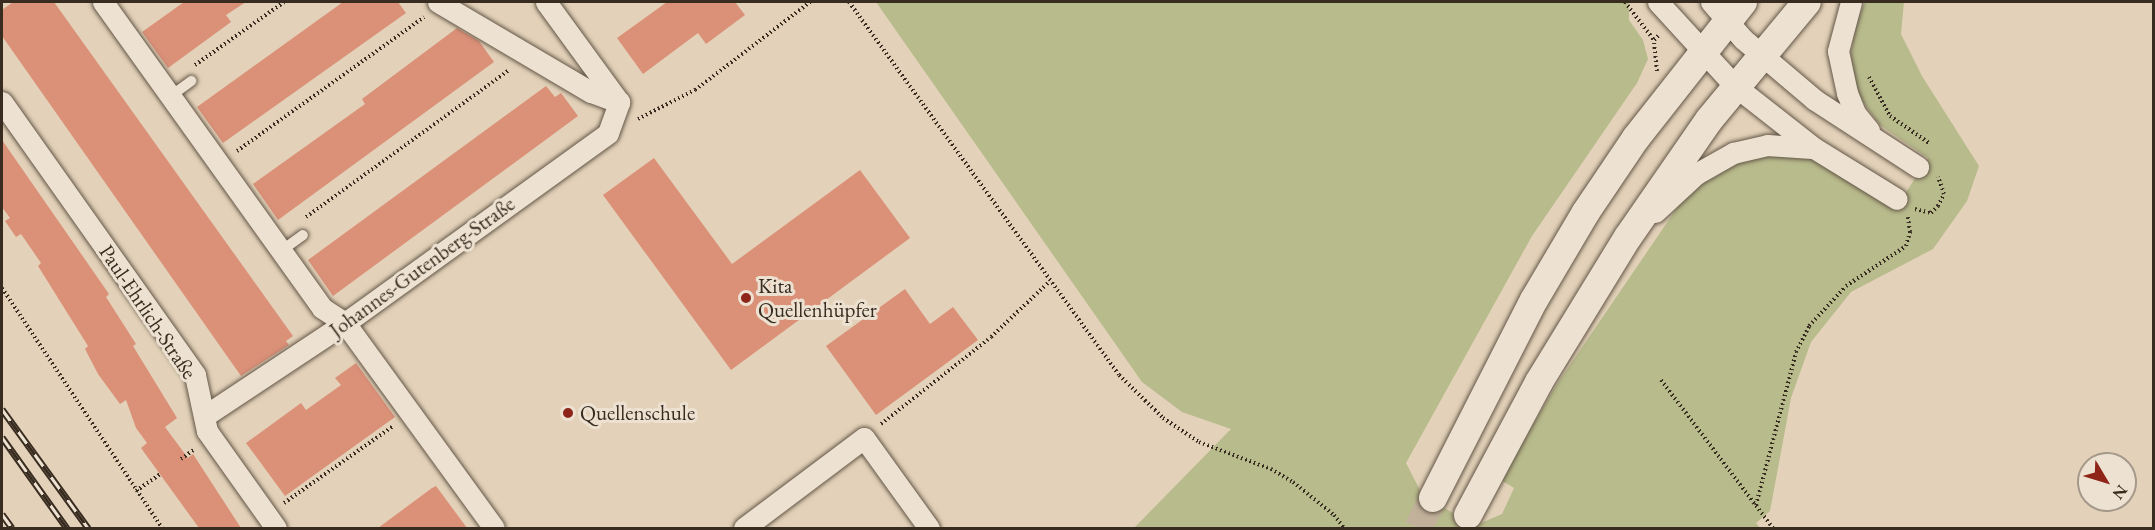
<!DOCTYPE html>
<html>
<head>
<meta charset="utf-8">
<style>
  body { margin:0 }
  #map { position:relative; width:2155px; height:530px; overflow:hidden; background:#e3d2b9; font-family:"EB Garamond",serif }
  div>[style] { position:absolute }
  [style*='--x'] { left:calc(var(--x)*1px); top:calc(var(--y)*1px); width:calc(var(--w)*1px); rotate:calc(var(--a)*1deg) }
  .green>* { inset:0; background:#b8bb8c }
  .building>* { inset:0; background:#db9078 }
  .secondary-tunnel>* { height:28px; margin-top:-14px; transform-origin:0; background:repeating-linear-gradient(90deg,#c1b19b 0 28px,transparent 0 42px) }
  .path>* { height:4px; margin-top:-2px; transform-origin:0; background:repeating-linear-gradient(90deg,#382c21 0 1.5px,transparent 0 4.5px) }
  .roads { filter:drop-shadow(0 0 2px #635647) drop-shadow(0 0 2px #635647) }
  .lane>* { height:10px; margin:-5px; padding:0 5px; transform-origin:5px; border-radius:5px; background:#ede2d2 }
  .street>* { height:21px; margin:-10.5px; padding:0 10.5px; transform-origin:10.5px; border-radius:10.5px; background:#ede2d2 }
  .secondary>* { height:28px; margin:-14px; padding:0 14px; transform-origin:14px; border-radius:14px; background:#ede2d2 }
  .rail>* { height:7px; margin-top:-3.5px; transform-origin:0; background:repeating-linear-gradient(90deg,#ede2d2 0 14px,#382c21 0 28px); box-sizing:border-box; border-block:2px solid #382c21 }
  .dots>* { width:16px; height:16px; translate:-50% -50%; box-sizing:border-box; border:3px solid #ede2d2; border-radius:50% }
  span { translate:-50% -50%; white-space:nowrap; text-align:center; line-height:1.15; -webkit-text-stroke:6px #ede2d2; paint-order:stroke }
  .street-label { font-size:21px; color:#382c21 }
  .poi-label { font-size:21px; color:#382c21 }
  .left { translate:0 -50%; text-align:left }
  .frame { position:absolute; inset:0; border:3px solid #382c21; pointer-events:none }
  .north { position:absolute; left:2077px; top:452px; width:60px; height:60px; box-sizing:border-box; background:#ede2d2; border:2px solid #a5998b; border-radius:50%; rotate:128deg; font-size:16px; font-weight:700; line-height:24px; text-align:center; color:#382c21 }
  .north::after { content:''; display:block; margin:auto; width:21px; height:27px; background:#8f2418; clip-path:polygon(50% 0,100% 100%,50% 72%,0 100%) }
</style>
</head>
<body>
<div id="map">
  <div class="green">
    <div style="clip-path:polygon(876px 2px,1629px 2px,1629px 20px,1643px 40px,1648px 59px,1637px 83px,1532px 236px,1406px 463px,1422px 494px,1474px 526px,1502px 514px,1514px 488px,1501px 480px,1555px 387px,1681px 202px,1719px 167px,1764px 157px,1799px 156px,1824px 163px,1896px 208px,1928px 158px,1880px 125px,1856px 93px,1851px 54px,1856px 23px,1865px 2px,1904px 2px,1901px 34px,1922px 76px,1979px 166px,1967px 201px,1933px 249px,1851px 292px,1811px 342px,1791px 398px,1770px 511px,1756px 523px,1760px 528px,1134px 528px,1231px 429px,1182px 412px,1142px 382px)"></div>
  </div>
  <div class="building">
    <div style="clip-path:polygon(13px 2px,54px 2px,293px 336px,286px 341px,289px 345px,241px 376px,2px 36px,2px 10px)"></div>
    <div style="clip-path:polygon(184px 2px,246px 2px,226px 15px,231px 22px,168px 68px,142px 32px)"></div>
    <div style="clip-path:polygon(343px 2px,398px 2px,406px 13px,223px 143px,197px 107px)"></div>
    <div style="clip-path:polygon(667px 2px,735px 2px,745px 15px,706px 44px,698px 33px,643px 74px,617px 38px)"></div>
    <div style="clip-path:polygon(457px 28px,479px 41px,494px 62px,278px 220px,253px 184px,365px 104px,362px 99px)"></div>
    <div style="clip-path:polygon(546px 86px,555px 97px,561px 93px,578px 116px,333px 296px,308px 260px)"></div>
    <div style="clip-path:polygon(2px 140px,109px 294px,106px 297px,136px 344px,133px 346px,177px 418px,165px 427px,188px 458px,193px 454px,241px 528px,199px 528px,141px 448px,147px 443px,136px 428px,126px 400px,120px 404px,98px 374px,85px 349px,88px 346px,38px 266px,41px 263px,21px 234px,16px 237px,5px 221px,10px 218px,2px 207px)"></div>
    <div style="clip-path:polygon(654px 158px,732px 264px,860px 170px,910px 238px,731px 370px,603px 195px)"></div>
    <div style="clip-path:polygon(905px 289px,930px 324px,953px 307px,978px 340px,876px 415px,826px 346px)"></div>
    <div style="clip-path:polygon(356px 363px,395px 417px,285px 496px,246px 443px,301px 403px,306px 410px,341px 385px,335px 378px)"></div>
    <div style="clip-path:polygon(436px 486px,467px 528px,378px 528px,432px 488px)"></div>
  </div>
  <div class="secondary-tunnel">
    <div style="--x:1418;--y:528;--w:34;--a:-63"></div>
  </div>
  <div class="path">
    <div style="--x:849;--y:2;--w:460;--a:54.1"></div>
    <div style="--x:1119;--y:375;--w:62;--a:44.3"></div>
    <div style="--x:1163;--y:418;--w:43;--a:33.7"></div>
    <div style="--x:1199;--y:442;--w:77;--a:20.6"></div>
    <div style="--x:1271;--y:469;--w:26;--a:31"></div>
    <div style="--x:1293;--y:482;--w:53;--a:38.8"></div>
    <div style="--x:1334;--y:515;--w:16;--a:52"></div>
    <div style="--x:1625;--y:2;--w:48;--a:52.7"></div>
    <div style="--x:195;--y:65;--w:109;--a:-35.3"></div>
    <div style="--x:1657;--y:71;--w:31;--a:-96"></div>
    <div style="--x:1654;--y:40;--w:6;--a:-45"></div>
    <div style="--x:1869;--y:77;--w:44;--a:61.7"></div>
    <div style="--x:1890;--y:116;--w:47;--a:34.7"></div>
    <div style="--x:638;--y:119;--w:64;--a:-27"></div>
    <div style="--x:695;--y:90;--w:145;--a:-37.4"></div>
    <div style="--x:237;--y:151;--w:230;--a:-35.6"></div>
    <div style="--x:1915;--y:209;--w:16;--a:14"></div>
    <div style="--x:1931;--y:213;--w:10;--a:-45"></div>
    <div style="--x:1938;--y:206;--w:13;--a:-63"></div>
    <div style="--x:1944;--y:194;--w:18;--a:-109"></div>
    <div style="--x:306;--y:217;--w:251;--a:-35.9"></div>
    <div style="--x:2;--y:288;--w:288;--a:56.3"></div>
    <div style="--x:1661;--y:380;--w:186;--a:52.9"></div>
    <div style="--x:881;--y:424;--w:140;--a:-38.3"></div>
    <div style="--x:991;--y:337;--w:81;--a:-43.5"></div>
    <div style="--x:181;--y:459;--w:17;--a:-36"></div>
    <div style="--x:136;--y:491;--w:29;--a:-35"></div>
    <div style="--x:284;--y:503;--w:133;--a:-35.2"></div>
    <div style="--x:1756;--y:505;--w:158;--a:-75.3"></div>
    <div style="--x:1796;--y:352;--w:29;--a:-63"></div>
    <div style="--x:1809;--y:326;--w:54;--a:-47.2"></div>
    <div style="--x:1846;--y:286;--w:72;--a:-33.7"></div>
    <div style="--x:1906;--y:246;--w:15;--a:-74"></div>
    <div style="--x:1910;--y:232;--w:15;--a:-98"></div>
  </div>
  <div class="roads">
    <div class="lane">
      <div style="--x:172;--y:95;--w:24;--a:-36"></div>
      <div style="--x:281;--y:251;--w:27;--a:-36"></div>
    </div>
    <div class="street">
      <div style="--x:103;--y:2;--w:376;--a:54.4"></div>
      <div style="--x:322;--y:308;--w:27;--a:33"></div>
      <div style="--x:345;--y:323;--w:253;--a:54"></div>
      <div style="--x:438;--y:2;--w:178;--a:30.5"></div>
      <div style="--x:591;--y:92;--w:30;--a:20"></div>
      <div style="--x:546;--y:2;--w:124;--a:53.9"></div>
      <div style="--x:1658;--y:2;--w:114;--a:47.5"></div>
      <div style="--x:1735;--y:86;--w:100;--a:38.1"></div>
      <div style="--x:1814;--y:148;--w:97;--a:31.6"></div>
      <div style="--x:1711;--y:2;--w:49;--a:49.1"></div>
      <div style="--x:1743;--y:39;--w:94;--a:40.3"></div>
      <div style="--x:1815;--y:100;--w:123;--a:33"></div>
      <div style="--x:1851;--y:2;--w:51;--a:104.9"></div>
      <div style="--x:1838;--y:51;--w:43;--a:77.9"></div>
      <div style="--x:1847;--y:93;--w:22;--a:68"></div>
      <div style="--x:1855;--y:113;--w:22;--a:51"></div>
      <div style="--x:2;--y:102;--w:334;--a:54.7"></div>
      <div style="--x:195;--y:375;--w:57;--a:77.9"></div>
      <div style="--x:207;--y:431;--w:119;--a:54.6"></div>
      <div style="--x:1655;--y:212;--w:56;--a:-42.8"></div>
      <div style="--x:1696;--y:174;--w:43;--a:-29.6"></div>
      <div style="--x:1733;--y:153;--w:35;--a:-13"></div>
      <div style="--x:1767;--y:145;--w:45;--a:3.8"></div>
      <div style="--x:206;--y:415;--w:167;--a:-33.5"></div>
      <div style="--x:345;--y:323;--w:324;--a:-35.8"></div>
      <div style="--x:608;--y:133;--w:33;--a:-70"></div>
      <div style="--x:744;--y:528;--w:150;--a:-36.9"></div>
      <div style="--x:864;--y:438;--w:111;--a:54.2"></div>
    </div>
    <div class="secondary">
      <div style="--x:1433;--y:498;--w:222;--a:-63"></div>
      <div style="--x:1534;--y:300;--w:102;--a:-59.4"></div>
      <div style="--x:1586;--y:212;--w:89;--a:-56"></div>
      <div style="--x:1636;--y:138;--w:173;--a:-51.8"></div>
      <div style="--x:1468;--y:515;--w:151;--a:-61.9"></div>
      <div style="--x:1539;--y:382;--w:170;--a:-58.5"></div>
      <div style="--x:1628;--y:237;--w:142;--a:-55.3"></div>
      <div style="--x:1709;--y:120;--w:153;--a:-50.3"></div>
    </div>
  </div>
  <div class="rail">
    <div style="--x:2;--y:409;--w:147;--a:54.1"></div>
    <div style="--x:2;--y:437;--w:112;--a:54.5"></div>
    <div style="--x:2;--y:514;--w:17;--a:54"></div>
  </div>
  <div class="dots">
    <div style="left:746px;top:298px;background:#8f2418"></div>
    <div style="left:568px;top:413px;background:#8f2418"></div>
  </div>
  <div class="street-label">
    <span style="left:422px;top:267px;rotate:-36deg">Johannes-Gutenberg-Straße</span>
    <span style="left:148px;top:312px;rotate:56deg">Paul-Ehrlich-Straße</span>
  </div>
  <div class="poi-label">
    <span class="left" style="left:758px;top:298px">Kita<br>Quellenhüpfer</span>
    <span class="left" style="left:580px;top:413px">Quellenschule</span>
  </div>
  <div class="frame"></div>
  <div class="north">N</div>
</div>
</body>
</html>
